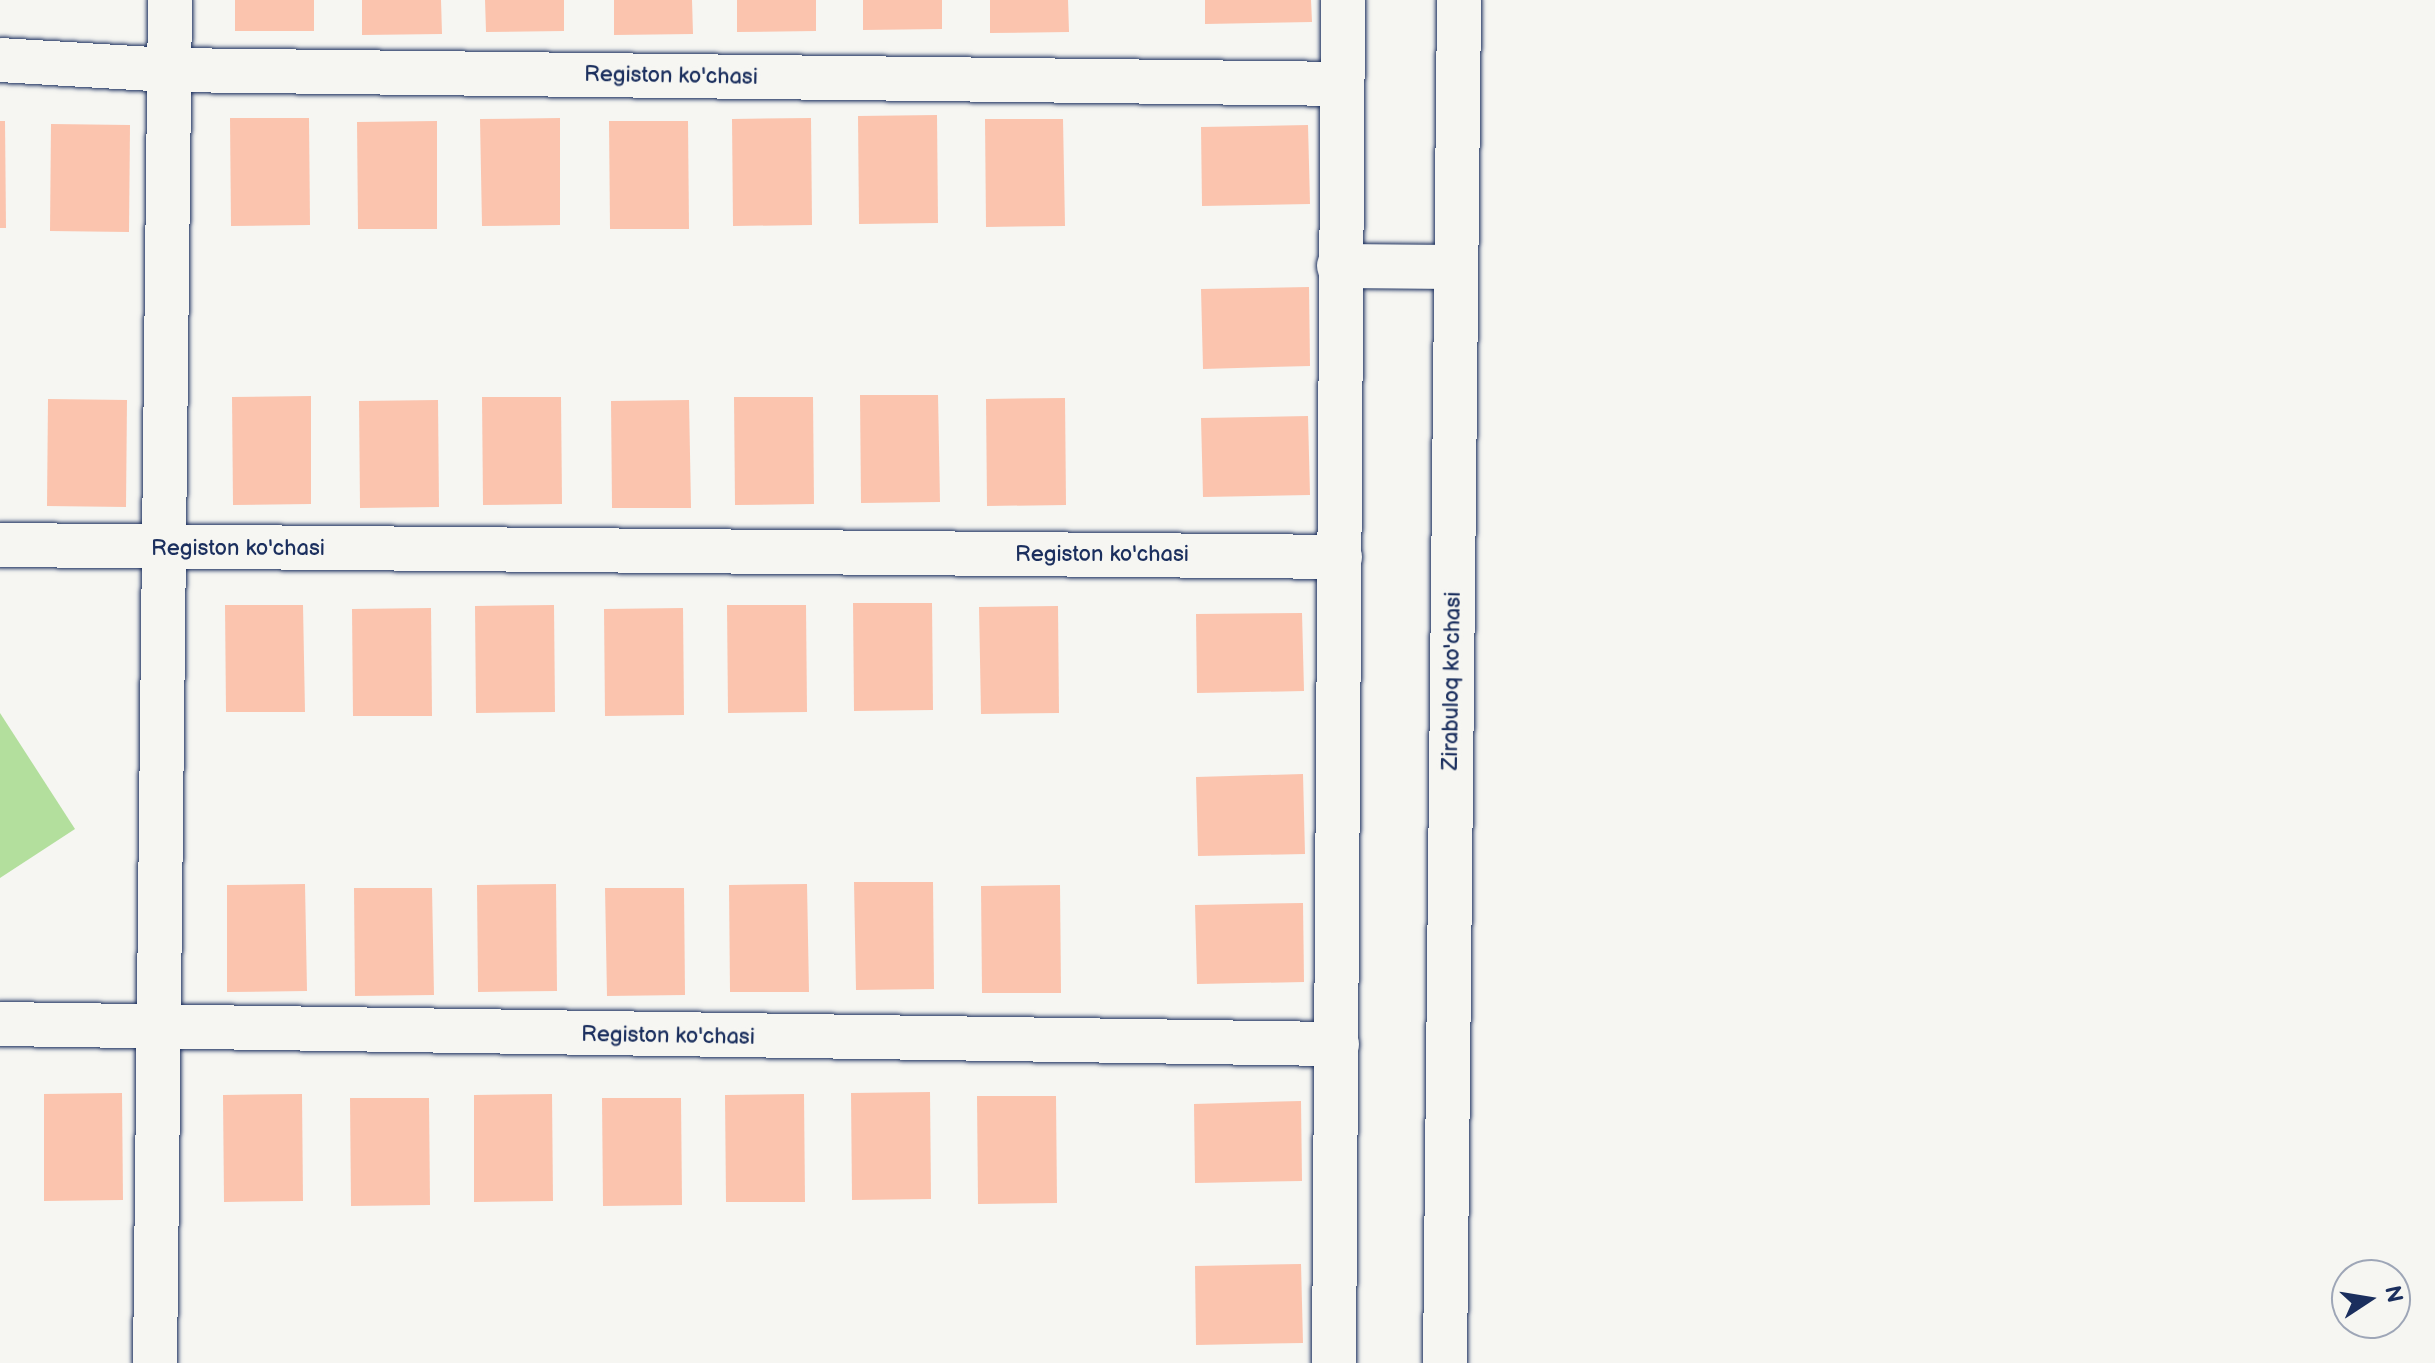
<!DOCTYPE html>
<html>
<head>
<meta charset="utf-8">
<style>
  body { margin:0 }
  #map { position:relative; width:2435px; height:1363px; overflow:hidden; background:#f6f6f2; font-family:"Balsamiq Sans",sans-serif }
  div>[style] { position:absolute }
  [style*='--x'] { left:calc(var(--x)*1px); top:calc(var(--y)*1px); width:calc(var(--w)*1px); rotate:calc(var(--a)*1deg) }
  .green>* { inset:0; background:#b3df9d }
  .building>* { inset:0; background:#fbc4ae }
  .roads { filter:drop-shadow(0 0 2px #1b2f5e) drop-shadow(0 0 2px #1b2f5e) }
  .street>* { height:44px; margin:-22px; padding:0 22px; transform-origin:22px; border-radius:22px; background:#f6f6f2 }
  .secondary>* { height:44px; margin:-22px; padding:0 22px; transform-origin:22px; border-radius:22px; background:#f6f6f2 }
  span { translate:-50% -50%; white-space:nowrap; text-align:center; line-height:1.15; -webkit-text-stroke:7px #f6f6f2; paint-order:stroke }
  .street-label { font-size:22px; color:#1b2f5e }
  .north { position:absolute; left:2331px; top:1259px; width:80px; height:80px; box-sizing:border-box; background:#f6f6f2; border:2px solid #9ea6b7; border-radius:50%; rotate:78deg; font-size:22px; font-weight:700; line-height:32px; text-align:center; color:#1b2f5e }
  .north::after { content:''; display:block; margin:auto; width:28px; height:36px; background:#1b2f5e; clip-path:polygon(50% 0,100% 100%,50% 72%,0 100%) }
</style>
</head>
<body>
<div id="map">
  <div class="green">
    <div style="clip-path:polygon(0 713px,75px 829px,0 878px)"></div>
  </div>
  <div class="building">
    <div style="clip-path:polygon(235px 0,314px 0,314px 31px,235px 31px)"></div>
    <div style="clip-path:polygon(362px 0,441px 0,442px 34px,362px 35px)"></div>
    <div style="clip-path:polygon(485px 0,564px 0,564px 31px,486px 32px)"></div>
    <div style="clip-path:polygon(614px 0,692px 0,693px 34px,614px 35px)"></div>
    <div style="clip-path:polygon(737px 0,816px 0,816px 31px,737px 32px)"></div>
    <div style="clip-path:polygon(863px 0,942px 0,942px 29px,863px 30px)"></div>
    <div style="clip-path:polygon(990px 0,1068px 0,1069px 32px,990px 33px)"></div>
    <div style="clip-path:polygon(1205px 0,1311px 0,1312px 22px,1205px 24px)"></div>
    <div style="clip-path:polygon(937px 115px,938px 223px,859px 224px,858px 116px)"></div>
    <div style="clip-path:polygon(230px 118px,309px 118px,310px 225px,231px 226px)"></div>
    <div style="clip-path:polygon(560px 118px,560px 225px,482px 226px,480px 119px)"></div>
    <div style="clip-path:polygon(811px 118px,812px 225px,733px 226px,732px 119px)"></div>
    <div style="clip-path:polygon(985px 119px,1063px 119px,1065px 226px,986px 227px)"></div>
    <div style="clip-path:polygon(0 121px,5px 121px,6px 228px,0 228px)"></div>
    <div style="clip-path:polygon(437px 121px,437px 229px,358px 229px,357px 122px)"></div>
    <div style="clip-path:polygon(609px 121px,688px 121px,689px 229px,610px 229px)"></div>
    <div style="clip-path:polygon(51px 124px,130px 125px,129px 232px,50px 231px)"></div>
    <div style="clip-path:polygon(1308px 125px,1310px 204px,1202px 206px,1201px 127px)"></div>
    <div style="clip-path:polygon(1309px 287px,1310px 366px,1203px 369px,1201px 289px)"></div>
    <div style="clip-path:polygon(860px 395px,938px 395px,940px 502px,861px 503px)"></div>
    <div style="clip-path:polygon(311px 396px,311px 504px,233px 505px,232px 397px)"></div>
    <div style="clip-path:polygon(482px 397px,561px 397px,562px 504px,483px 505px)"></div>
    <div style="clip-path:polygon(734px 397px,813px 397px,814px 504px,735px 505px)"></div>
    <div style="clip-path:polygon(1065px 398px,1066px 505px,987px 506px,986px 399px)"></div>
    <div style="clip-path:polygon(48px 399px,127px 400px,126px 507px,47px 506px)"></div>
    <div style="clip-path:polygon(438px 400px,439px 507px,360px 508px,359px 401px)"></div>
    <div style="clip-path:polygon(689px 400px,691px 508px,612px 508px,611px 401px)"></div>
    <div style="clip-path:polygon(1308px 416px,1310px 495px,1203px 497px,1201px 418px)"></div>
    <div style="clip-path:polygon(853px 603px,932px 603px,933px 710px,854px 711px)"></div>
    <div style="clip-path:polygon(225px 605px,303px 605px,305px 712px,226px 712px)"></div>
    <div style="clip-path:polygon(554px 605px,555px 712px,476px 713px,475px 606px)"></div>
    <div style="clip-path:polygon(727px 605px,806px 605px,807px 712px,728px 713px)"></div>
    <div style="clip-path:polygon(1058px 606px,1059px 713px,981px 714px,979px 607px)"></div>
    <div style="clip-path:polygon(431px 608px,432px 716px,353px 716px,352px 609px)"></div>
    <div style="clip-path:polygon(683px 608px,684px 715px,605px 716px,604px 609px)"></div>
    <div style="clip-path:polygon(1302px 613px,1304px 691px,1197px 693px,1196px 614px)"></div>
    <div style="clip-path:polygon(1303px 774px,1305px 854px,1198px 856px,1196px 777px)"></div>
    <div style="clip-path:polygon(854px 882px,933px 882px,934px 989px,856px 990px)"></div>
    <div style="clip-path:polygon(305px 884px,307px 991px,227px 992px,227px 885px)"></div>
    <div style="clip-path:polygon(556px 884px,557px 991px,478px 992px,477px 885px)"></div>
    <div style="clip-path:polygon(807px 884px,809px 992px,730px 992px,729px 885px)"></div>
    <div style="clip-path:polygon(1060px 885px,1061px 993px,982px 993px,981px 886px)"></div>
    <div style="clip-path:polygon(354px 888px,432px 888px,434px 995px,355px 996px)"></div>
    <div style="clip-path:polygon(605px 888px,684px 888px,685px 995px,607px 996px)"></div>
    <div style="clip-path:polygon(1303px 903px,1304px 982px,1197px 984px,1195px 905px)"></div>
    <div style="clip-path:polygon(930px 1092px,931px 1199px,852px 1200px,851px 1093px)"></div>
    <div style="clip-path:polygon(122px 1093px,123px 1200px,44px 1201px,44px 1094px)"></div>
    <div style="clip-path:polygon(302px 1094px,303px 1201px,224px 1202px,223px 1095px)"></div>
    <div style="clip-path:polygon(552px 1094px,553px 1201px,474px 1202px,474px 1095px)"></div>
    <div style="clip-path:polygon(804px 1094px,805px 1202px,726px 1202px,725px 1095px)"></div>
    <div style="clip-path:polygon(977px 1096px,1056px 1096px,1057px 1203px,978px 1204px)"></div>
    <div style="clip-path:polygon(350px 1098px,429px 1098px,430px 1205px,351px 1206px)"></div>
    <div style="clip-path:polygon(602px 1098px,681px 1098px,682px 1205px,603px 1206px)"></div>
    <div style="clip-path:polygon(1301px 1101px,1302px 1181px,1195px 1183px,1194px 1104px)"></div>
    <div style="clip-path:polygon(1301px 1264px,1303px 1343px,1196px 1345px,1195px 1266px)"></div>
  </div>
  <div class="roads">
    <div class="street">
      <div style="--x:0;--y:60;--w:169;--a:3.4"></div>
      <div style="--x:169;--y:70;--w:1172;--a:0.68"></div>
      <div style="--x:1339;--y:266;--w:116;--a:0.5"></div>
      <div style="--x:0;--y:545;--w:1340;--a:0.51"></div>
      <div style="--x:0;--y:1024;--w:1337;--a:0.86"></div>
      <div style="--x:155;--y:1363;--w:1363;--a:-89.37"></div>
      <div style="--x:1334;--y:1363;--w:1363;--a:-89.62"></div>
    </div>
    <div class="secondary">
      <div style="--x:1445;--y:1363;--w:1363;--a:-89.41"></div>
    </div>
  </div>
  <div class="street-label">
    <span style="left:671px;top:76px;rotate:1deg">Registon ko'chasi</span>
    <span style="left:238px;top:549px">Registon ko'chasi</span>
    <span style="left:1102px;top:555px">Registon ko'chasi</span>
    <span style="left:1452px;top:681px;rotate:-89deg">Zirabuloq ko'chasi</span>
    <span style="left:668px;top:1036px;rotate:1deg">Registon ko'chasi</span>
  </div>
  <div class="north">N</div>
</div>
</body>
</html>
